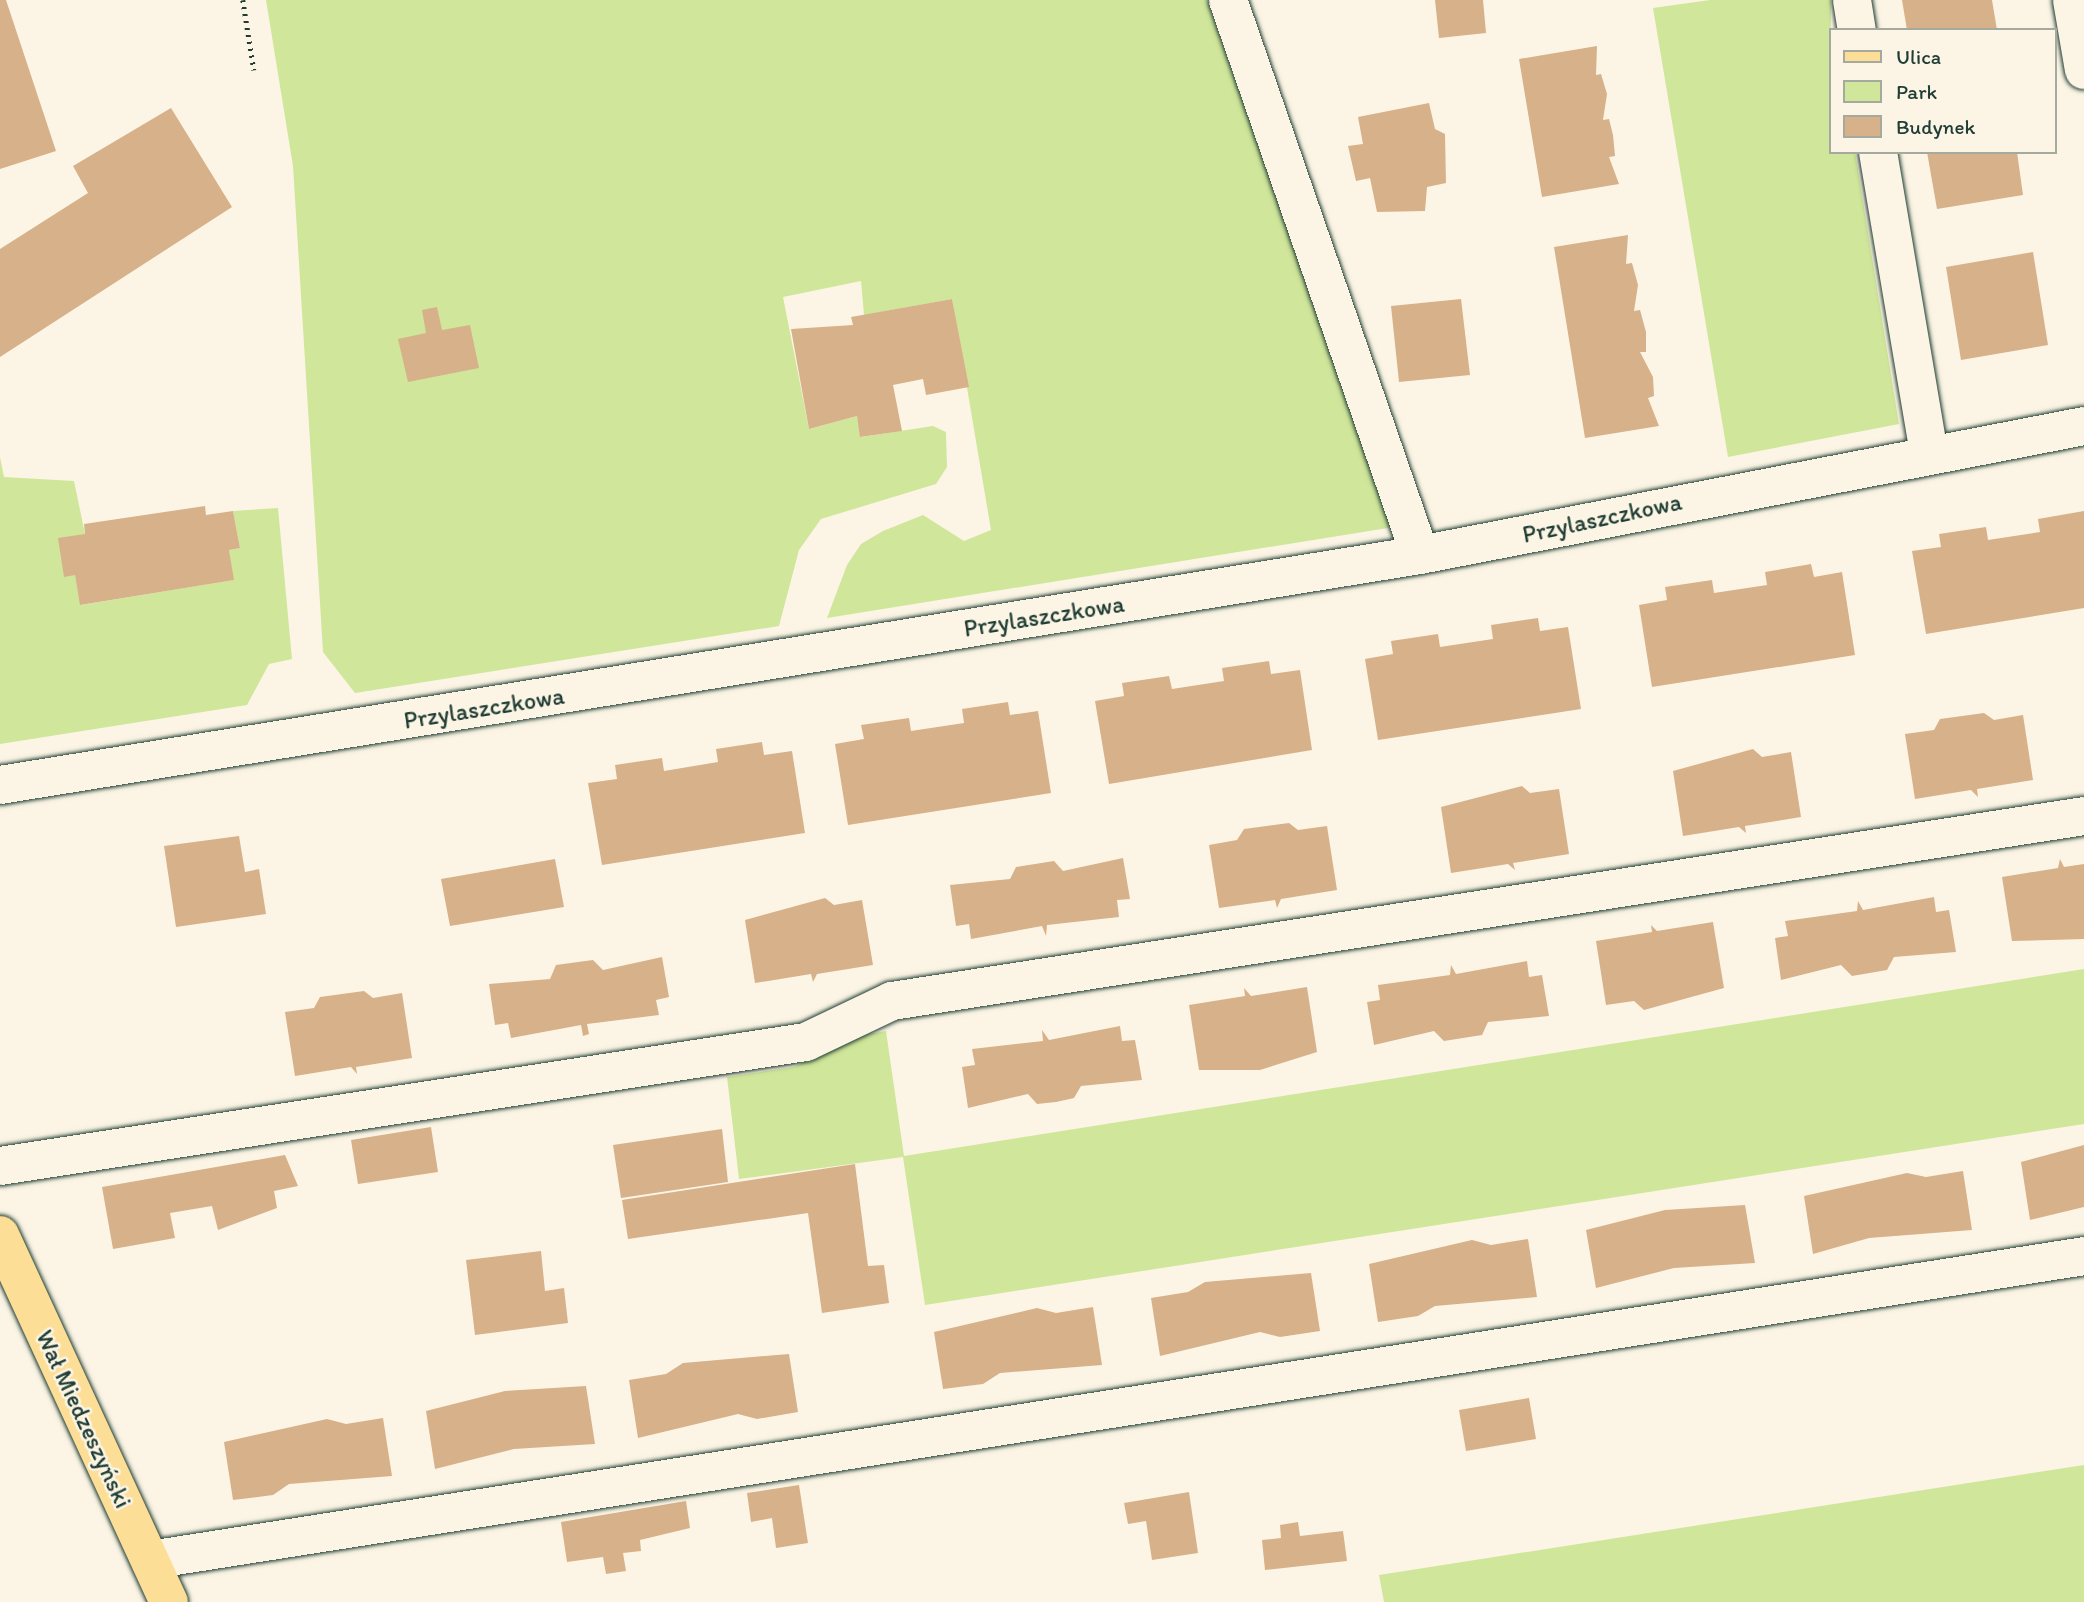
<!DOCTYPE html>
<html>
<head>
<meta charset="utf-8">
<style>
  body { margin:0 }
  #map { position:relative; width:2084px; height:1602px; overflow:hidden; background:#fcf5e5; font-family:Itim,sans-serif }
  div>[style] { position:absolute }
  [style*='--x'] { left:calc(var(--x)*1px); top:calc(var(--y)*1px); width:calc(var(--w)*1px); rotate:calc(var(--a)*1deg) }
  .green>* { inset:0; background:#d0e69a }
  .building>* { inset:0; background:#d7b189 }
  .path>* { height:4.5px; margin-top:-2.25px; transform-origin:0; background:repeating-linear-gradient(90deg,#1f3d34 0 2px,transparent 0 7px) }
  .roads { filter:drop-shadow(0 0 2px #1f3d34) drop-shadow(0 0 2px #1f3d34) }
  .minor>* { height:38px; margin:-19px; padding:0 19px; transform-origin:19px; border-radius:19px; background:#fcf5e5 }
  .major>* { height:38px; margin:-19px; padding:0 19px; transform-origin:19px; border-radius:19px; background:#fcde96 }
  span { translate:-50% -50%; white-space:nowrap; text-align:center; line-height:1.15; -webkit-text-stroke:5px #fcf5e5; paint-order:stroke }
  .street-label { font-size:24px; color:#1f3d34 }
  .legend { position:absolute; left:1829px; top:28px; width:228px; height:126px; box-sizing:border-box; background:#fcf5e5; border:2px solid #a4ab9e; margin:0; padding:9px 12px; list-style:none; font-size:21px; color:#1f3d34 }
  .legend li { display:flex; align-items:center; gap:14px; height:35px }
  .legend b { width:35px; border:2px solid #a4ab9e }
</style>
</head>
<body>
<div id="map">
  <div class="green">
    <div style="clip-path:polygon(266px 0,1207px 0,1394px 527px,827px 618px,847px 565px,861px 544px,883px 531px,923px 515px,964px 541px,991px 530px,952px 299px,864px 315px,861px 281px,783px 297px,809px 429px,857px 416px,861px 437px,933px 426px,946px 432px,947px 467px,936px 484px,821px 519px,799px 550px,779px 626px,355px 693px,323px 652px,293px 166px)"></div>
    <div style="clip-path:polygon(1710px 0,1831px 0,1830px 152px,1855px 152px,1899px 424px,1728px 457px,1653px 8px)"></div>
    <div style="clip-path:polygon(0 457px,4px 477px,74px 481px,85px 534px,75px 575px,81px 605px,233px 580px,229px 550px,240px 548px,233px 511px,278px 508px,292px 659px,269px 664px,247px 705px,0 744px)"></div>
    <div style="clip-path:polygon(2084px 969px,2084px 1124px,925px 1305px,903px 1157px,739px 1179px,727px 1077px,794px 1067px,858px 1036px,886px 1031px,904px 1156px)"></div>
    <div style="clip-path:polygon(2084px 1465px,2084px 1602px,1384px 1602px,1379px 1575px)"></div>
  </div>
  <div class="building">
    <div style="clip-path:polygon(0 0,6px 0,56px 151px,0 169px)"></div>
    <div style="clip-path:polygon(1435px 0,1483px 0,1486px 33px,1439px 38px)"></div>
    <div style="clip-path:polygon(1902px 0,1992px 0,1997px 30px,1907px 30px)"></div>
    <div style="clip-path:polygon(1597px 46px,1596px 75px,1601px 74px,1607px 94px,1603px 120px,1609px 119px,1613px 135px,1615px 156px,1609px 157px,1619px 184px,1542px 197px,1519px 59px)"></div>
    <div style="clip-path:polygon(1429px 103px,1435px 129px,1445px 134px,1446px 183px,1427px 187px,1425px 211px,1377px 212px,1370px 178px,1356px 181px,1348px 146px,1363px 144px,1358px 117px)"></div>
    <div style="clip-path:polygon(171px 108px,232px 207px,0 357px,0 249px,88px 193px,73px 166px)"></div>
    <div style="clip-path:polygon(1927px 152px,2017px 152px,2023px 195px,1937px 209px)"></div>
    <div style="clip-path:polygon(1628px 235px,1626px 264px,1632px 263px,1638px 285px,1634px 311px,1640px 310px,1646px 332px,1646px 352px,1640px 352px,1653px 377px,1654px 396px,1648px 398px,1659px 426px,1585px 438px,1554px 247px)"></div>
    <div style="clip-path:polygon(2033px 252px,2048px 345px,1961px 360px,1946px 267px)"></div>
    <div style="clip-path:polygon(952px 299px,969px 387px,926px 395px,923px 379px,893px 385px,902px 431px,860px 437px,857px 416px,809px 429px,791px 329px,853px 325px,851px 317px)"></div>
    <div style="clip-path:polygon(1461px 299px,1470px 375px,1399px 382px,1391px 306px)"></div>
    <div style="clip-path:polygon(437px 307px,442px 330px,470px 325px,479px 368px,408px 382px,398px 339px,426px 333px,422px 310px)"></div>
    <div style="clip-path:polygon(205px 506px,206px 515px,233px 511px,240px 548px,229px 550px,234px 580px,80px 605px,75px 575px,64px 577px,58px 538px,85px 534px,84px 524px)"></div>
    <div style="clip-path:polygon(2084px 511px,2084px 608px,1926px 634px,1912px 551px,1941px 547px,1939px 534px,1986px 527px,1988px 540px,2040px 532px,2038px 519px)"></div>
    <div style="clip-path:polygon(1811px 564px,1814px 577px,1842px 572px,1855px 655px,1652px 687px,1639px 605px,1667px 600px,1665px 587px,1712px 580px,1714px 593px,1767px 585px,1765px 572px)"></div>
    <div style="clip-path:polygon(1538px 618px,1540px 631px,1568px 627px,1581px 709px,1378px 740px,1365px 659px,1393px 654px,1391px 641px,1438px 634px,1440px 647px,1493px 639px,1491px 625px)"></div>
    <div style="clip-path:polygon(1269px 661px,1271px 674px,1300px 670px,1312px 750px,1109px 784px,1095px 701px,1124px 696px,1122px 683px,1169px 676px,1172px 689px,1224px 681px,1222px 668px)"></div>
    <div style="clip-path:polygon(1008px 702px,1010px 715px,1038px 711px,1051px 793px,848px 825px,835px 744px,864px 739px,861px 725px,909px 718px,911px 731px,964px 723px,962px 709px)"></div>
    <div style="clip-path:polygon(1984px 713px,1994px 720px,2023px 715px,2033px 780px,1977px 789px,1978px 797px,1971px 790px,1915px 799px,1905px 734px,1934px 730px,1940px 719px)"></div>
    <div style="clip-path:polygon(762px 742px,764px 755px,792px 751px,805px 833px,602px 865px,588px 783px,617px 779px,615px 765px,662px 758px,664px 771px,718px 762px,716px 749px)"></div>
    <div style="clip-path:polygon(1753px 749px,1762px 757px,1791px 752px,1801px 817px,1745px 826px,1746px 833px,1739px 827px,1683px 836px,1673px 771px)"></div>
    <div style="clip-path:polygon(1522px 786px,1530px 793px,1559px 789px,1569px 854px,1513px 863px,1515px 870px,1508px 864px,1451px 873px,1441px 807px)"></div>
    <div style="clip-path:polygon(1289px 823px,1298px 830px,1327px 826px,1337px 890px,1281px 899px,1277px 908px,1275px 900px,1219px 908px,1209px 845px,1237px 840px,1244px 829px)"></div>
    <div style="clip-path:polygon(239px 836px,245px 872px,259px 869px,266px 914px,176px 927px,164px 846px)"></div>
    <div style="clip-path:polygon(1123px 858px,1130px 899px,1117px 900px,1119px 917px,1047px 925px,1046px 936px,1042px 926px,971px 939px,969px 924px,956px 926px,950px 885px,1010px 879px,1016px 867px,1054px 861px,1063px 871px)"></div>
    <div style="clip-path:polygon(555px 859px,564px 907px,450px 926px,441px 879px)"></div>
    <div style="clip-path:polygon(2060px 859px,2064px 867px,2084px 864px,2084px 939px,2012px 941px,2002px 877px,2058px 868px)"></div>
    <div style="clip-path:polygon(1934px 897px,1936px 912px,1949px 910px,1956px 952px,1894px 957px,1887px 970px,1852px 976px,1841px 965px,1781px 980px,1775px 938px,1788px 936px,1785px 921px,1857px 911px,1858px 901px,1863px 910px)"></div>
    <div style="clip-path:polygon(825px 898px,834px 905px,862px 900px,873px 965px,817px 974px,813px 982px,811px 974px,755px 983px,745px 920px)"></div>
    <div style="clip-path:polygon(1713px 922px,1724px 988px,1644px 1010px,1634px 1001px,1606px 1005px,1596px 941px,1652px 932px,1651px 925px,1657px 931px)"></div>
    <div style="clip-path:polygon(662px 957px,669px 997px,656px 1000px,659px 1015px,587px 1024px,589px 1034px,583px 1036px,581px 1025px,511px 1038px,508px 1023px,495px 1025px,489px 984px,550px 979px,556px 965px,593px 960px,603px 970px)"></div>
    <div style="clip-path:polygon(1527px 961px,1529px 977px,1542px 975px,1549px 1016px,1488px 1022px,1482px 1035px,1444px 1041px,1434px 1031px,1374px 1045px,1367px 1002px,1380px 1000px,1378px 985px,1450px 975px,1451px 965px,1456px 974px)"></div>
    <div style="clip-path:polygon(1307px 987px,1317px 1052px,1260px 1070px,1199px 1070px,1189px 1005px,1245px 996px,1244px 988px,1251px 996px)"></div>
    <div style="clip-path:polygon(364px 991px,373px 998px,402px 993px,412px 1058px,356px 1067px,357px 1074px,351px 1067px,295px 1076px,285px 1012px,314px 1008px,320px 997px)"></div>
    <div style="clip-path:polygon(1120px 1026px,1122px 1041px,1135px 1040px,1142px 1080px,1081px 1086px,1074px 1098px,1056px 1102px,1037px 1104px,1028px 1094px,968px 1108px,962px 1067px,975px 1065px,972px 1049px,1043px 1041px,1042px 1030px,1049px 1040px)"></div>
    <div style="clip-path:polygon(431px 1127px,438px 1172px,358px 1184px,351px 1140px)"></div>
    <div style="clip-path:polygon(722px 1129px,728px 1182px,621px 1198px,613px 1145px)"></div>
    <div style="clip-path:polygon(2084px 1145px,2084px 1207px,2030px 1220px,2021px 1162px)"></div>
    <div style="clip-path:polygon(285px 1155px,298px 1186px,274px 1191px,277px 1208px,218px 1230px,212px 1206px,170px 1213px,175px 1238px,113px 1249px,102px 1187px)"></div>
    <div style="clip-path:polygon(855px 1164px,868px 1266px,884px 1265px,889px 1303px,822px 1313px,808px 1213px,628px 1239px,622px 1200px)"></div>
    <div style="clip-path:polygon(1963px 1171px,1972px 1230px,1869px 1238px,1813px 1254px,1804px 1196px,1907px 1173px,1926px 1177px)"></div>
    <div style="clip-path:polygon(1745px 1205px,1755px 1263px,1674px 1268px,1596px 1288px,1586px 1230px,1665px 1210px)"></div>
    <div style="clip-path:polygon(1528px 1239px,1537px 1297px,1435px 1306px,1418px 1316px,1378px 1322px,1369px 1264px,1472px 1240px,1491px 1245px)"></div>
    <div style="clip-path:polygon(541px 1251px,545px 1291px,564px 1288px,568px 1323px,475px 1335px,466px 1260px)"></div>
    <div style="clip-path:polygon(1311px 1273px,1320px 1331px,1280px 1337px,1260px 1332px,1160px 1356px,1151px 1298px,1188px 1292px,1205px 1282px)"></div>
    <div style="clip-path:polygon(1093px 1307px,1102px 1365px,1000px 1373px,983px 1384px,943px 1389px,934px 1332px,1037px 1308px,1056px 1313px)"></div>
    <div style="clip-path:polygon(789px 1354px,798px 1412px,757px 1419px,738px 1414px,638px 1438px,629px 1380px,666px 1374px,683px 1363px)"></div>
    <div style="clip-path:polygon(586px 1386px,595px 1444px,514px 1449px,435px 1469px,426px 1411px,505px 1391px)"></div>
    <div style="clip-path:polygon(1529px 1398px,1536px 1439px,1466px 1451px,1459px 1410px)"></div>
    <div style="clip-path:polygon(383px 1418px,392px 1476px,289px 1484px,273px 1495px,233px 1500px,224px 1442px,327px 1419px,346px 1424px)"></div>
    <div style="clip-path:polygon(799px 1485px,808px 1543px,776px 1548px,772px 1518px,751px 1522px,747px 1493px)"></div>
    <div style="clip-path:polygon(1189px 1492px,1198px 1553px,1152px 1560px,1146px 1521px,1128px 1524px,1124px 1503px)"></div>
    <div style="clip-path:polygon(686px 1501px,690px 1528px,640px 1540px,641px 1551px,623px 1553px,626px 1571px,606px 1574px,603px 1557px,567px 1562px,561px 1522px)"></div>
    <div style="clip-path:polygon(1298px 1522px,1300px 1536px,1343px 1531px,1347px 1561px,1265px 1570px,1262px 1540px,1281px 1538px,1280px 1525px)"></div>
  </div>
  <div class="path">
    <div style="--x:243;--y:0;--w:71;--a:81.1"></div>
  </div>
  <div class="roads">
    <div class="minor">
      <div style="--x:1228;--y:0;--w:587;--a:70.92"></div>
      <div style="--x:1852;--y:0;--w:30;--a:81"></div>
      <div style="--x:2072;--y:0;--w:71;--a:80.3"></div>
      <div style="--x:1878;--y:152;--w:307;--a:80.4"></div>
      <div style="--x:0;--y:785;--w:1439;--a:-9.2"></div>
      <div style="--x:1420;--y:555;--w:676;--a:-10.99"></div>
      <div style="--x:0;--y:1166;--w:815;--a:-8.75"></div>
      <div style="--x:806;--y:1042;--w:95;--a:-25.5"></div>
      <div style="--x:892;--y:1001;--w:1206;--a:-8.82"></div>
      <div style="--x:150;--y:1560;--w:1958;--a:-8.93"></div>
    </div>
    <div class="major">
      <div style="--x:0;--y:1235;--w:404;--a:65.3"></div>
    </div>
  </div>
  <div class="street-label">
    <span style="left:1602px;top:518px;rotate:-12deg">Przylaszczkowa</span>
    <span style="left:1044px;top:616px;rotate:-9deg">Przylaszczkowa</span>
    <span style="left:484px;top:708px;rotate:-9deg">Przylaszczkowa</span>
    <span style="left:84px;top:1419px;rotate:65deg">Wał Miedzeszyński</span>
  </div>
  <ul class="legend">
  <li><b style="height:9px;background:#fcde96"></b>Ulica</li>
  <li><b style="height:19px;background:#d0e69a"></b>Park</li>
  <li><b style="height:19px;background:#d7b189"></b>Budynek</li>
  </ul>
</div>
</body>
</html>
